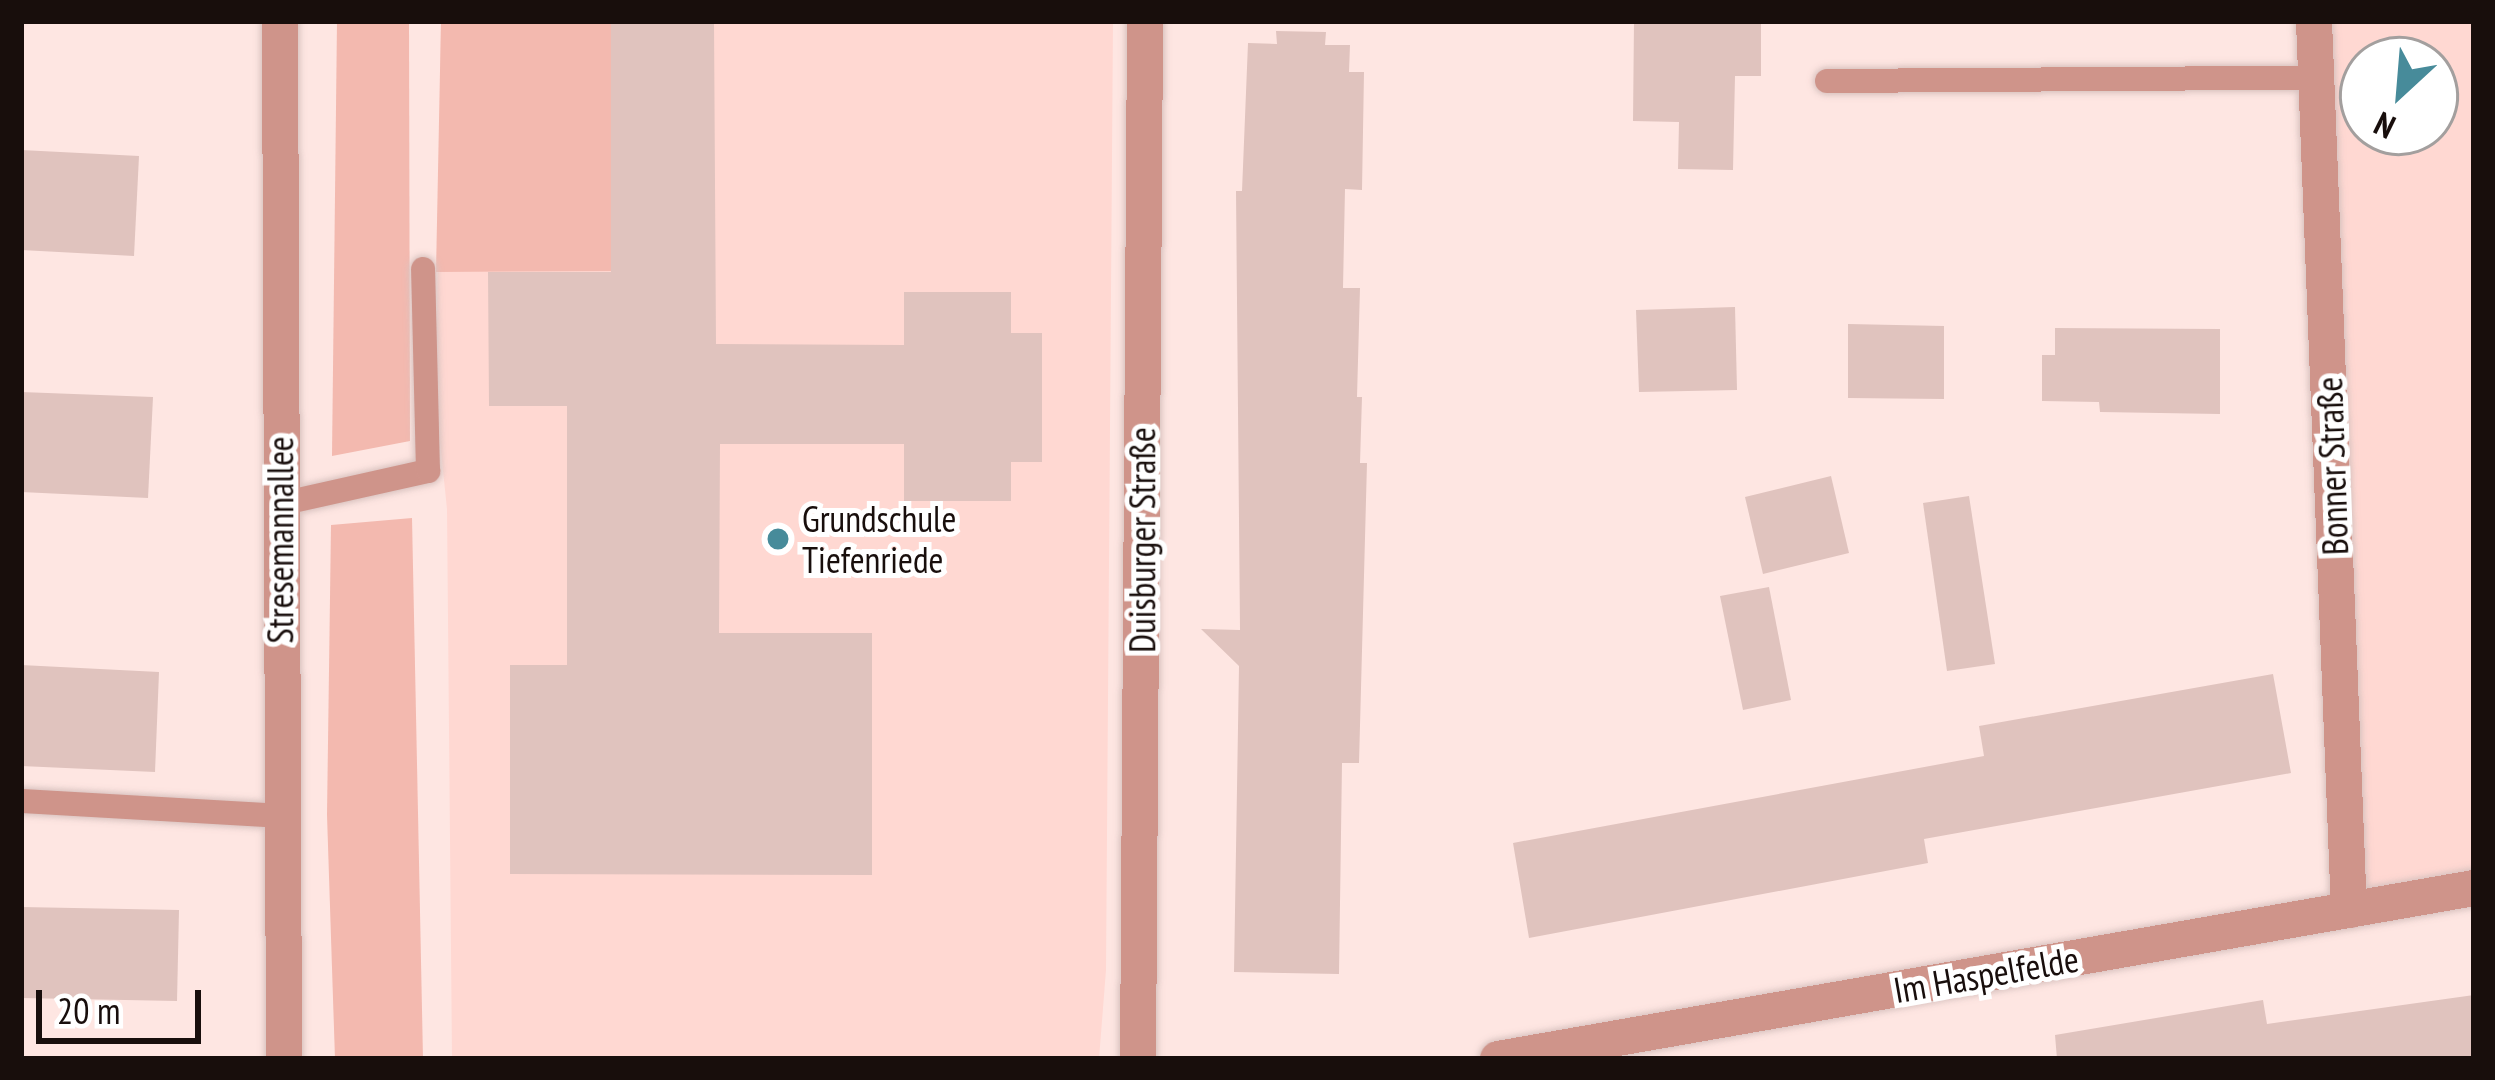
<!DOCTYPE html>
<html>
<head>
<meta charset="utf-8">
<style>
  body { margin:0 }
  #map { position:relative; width:2495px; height:1080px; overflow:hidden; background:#fee6e2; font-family:"PT Sans Narrow",sans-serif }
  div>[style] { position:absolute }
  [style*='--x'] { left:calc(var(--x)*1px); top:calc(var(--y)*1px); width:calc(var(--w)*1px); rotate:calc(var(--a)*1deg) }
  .built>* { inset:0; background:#ffd8d2 }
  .green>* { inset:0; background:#f3b9af }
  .building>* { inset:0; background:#e0c3be }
  .roads { filter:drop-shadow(0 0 3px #d9c3c0) drop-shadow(0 0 3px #d9c3c0) }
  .service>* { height:24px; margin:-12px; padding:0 12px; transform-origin:12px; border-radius:12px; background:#cf948a }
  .minor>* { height:36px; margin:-18px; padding:0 18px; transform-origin:18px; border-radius:18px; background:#cf948a }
  .dots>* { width:33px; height:33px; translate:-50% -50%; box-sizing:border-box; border:6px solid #fff; border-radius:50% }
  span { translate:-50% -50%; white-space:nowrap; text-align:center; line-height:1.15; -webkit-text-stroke:10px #fff; paint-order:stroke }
  .street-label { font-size:36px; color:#180e0c }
  .poi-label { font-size:36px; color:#180e0c }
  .left { translate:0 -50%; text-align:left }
  .frame { position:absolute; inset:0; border:24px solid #180e0c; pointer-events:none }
  .north { position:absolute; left:2339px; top:36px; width:120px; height:120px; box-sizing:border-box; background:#fff; border:3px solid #a39f9e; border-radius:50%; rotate:206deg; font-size:33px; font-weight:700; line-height:48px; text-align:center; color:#180e0c }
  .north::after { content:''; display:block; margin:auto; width:42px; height:54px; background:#478b9a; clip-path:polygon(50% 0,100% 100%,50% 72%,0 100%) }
  .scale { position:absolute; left:36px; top:990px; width:165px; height:54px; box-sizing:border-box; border:6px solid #180e0c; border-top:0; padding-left:15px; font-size:36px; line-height:42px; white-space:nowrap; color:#180e0c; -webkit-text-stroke:9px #fff; paint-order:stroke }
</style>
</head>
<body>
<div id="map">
  <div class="built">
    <div style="clip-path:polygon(441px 21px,1113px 21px,1106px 970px,1099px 1059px,452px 1059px,447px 509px,436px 403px)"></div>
    <div style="clip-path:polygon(evenodd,2314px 21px,2474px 21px,2474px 888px,2349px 910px,2314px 21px,2363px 60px,2435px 60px,2435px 132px,2363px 132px,2363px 60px)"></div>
  </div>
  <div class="green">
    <div style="clip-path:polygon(337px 21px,409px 21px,410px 441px,332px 456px)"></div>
    <div style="clip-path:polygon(441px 21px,611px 21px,620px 271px,436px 272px)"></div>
    <div style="clip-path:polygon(412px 518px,423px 1059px,335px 1059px,327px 815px,331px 525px)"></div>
  </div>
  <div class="building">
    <div style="clip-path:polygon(611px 21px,714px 21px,716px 344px,904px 345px,904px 292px,1011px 292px,1011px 333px,1042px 333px,1042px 462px,1011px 462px,1011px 501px,904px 501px,904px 444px,720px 444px,719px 633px,872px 633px,872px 875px,510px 874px,510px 665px,567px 665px,567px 406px,489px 406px,488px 272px,611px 272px)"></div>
    <div style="clip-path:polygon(1634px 21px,1761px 21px,1761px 76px,1735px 76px,1733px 170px,1678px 169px,1679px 122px,1633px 121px)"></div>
    <div style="clip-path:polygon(1276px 31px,1326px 32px,1325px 45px,1350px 45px,1349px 72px,1364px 72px,1362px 190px,1345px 189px,1343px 288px,1360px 288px,1357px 397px,1362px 397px,1360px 463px,1367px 463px,1359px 763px,1342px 763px,1339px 974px,1234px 972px,1239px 666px,1201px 629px,1240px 630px,1236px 191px,1242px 191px,1248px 43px,1277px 44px)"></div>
    <div style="clip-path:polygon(21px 150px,139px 156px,134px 256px,21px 250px)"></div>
    <div style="clip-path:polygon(1735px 307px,1737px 390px,1639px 392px,1636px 310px)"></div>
    <div style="clip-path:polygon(1848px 324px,1944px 326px,1944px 399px,1848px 398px)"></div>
    <div style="clip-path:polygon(2055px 328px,2220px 329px,2220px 414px,2100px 412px,2099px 402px,2042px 401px,2042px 355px,2055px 355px)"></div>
    <div style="clip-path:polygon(21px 392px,153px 397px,148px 498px,21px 492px)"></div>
    <div style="clip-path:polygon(1831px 476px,1849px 553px,1763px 574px,1745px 497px)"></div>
    <div style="clip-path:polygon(1969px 496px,1995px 664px,1947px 671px,1923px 503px)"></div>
    <div style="clip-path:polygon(1769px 587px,1791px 700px,1743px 710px,1720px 596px)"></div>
    <div style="clip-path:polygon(21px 665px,159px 672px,155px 772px,21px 766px)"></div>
    <div style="clip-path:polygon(2273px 674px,2291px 773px,1924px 839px,1928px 863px,1529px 938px,1513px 843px,1984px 756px,1979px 726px)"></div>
    <div style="clip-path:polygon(21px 907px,179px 910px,177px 1001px,21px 998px)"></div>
    <div style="clip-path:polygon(2474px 995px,2474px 1059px,2057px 1059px,2055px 1035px,2263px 1000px,2267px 1024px)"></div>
  </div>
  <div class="roads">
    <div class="service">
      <div style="--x:1827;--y:81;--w:489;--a:-0.4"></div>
      <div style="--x:280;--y:504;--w:152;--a:-12.6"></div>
      <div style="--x:428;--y:471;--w:202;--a:-91.4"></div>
      <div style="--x:21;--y:801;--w:259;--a:3.3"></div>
    </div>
    <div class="minor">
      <div style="--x:280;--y:21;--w:1038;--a:89.78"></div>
      <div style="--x:2314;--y:21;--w:890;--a:87.75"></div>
      <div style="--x:1138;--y:1059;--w:1038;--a:-89.61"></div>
      <div style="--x:1498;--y:1059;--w:991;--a:-9.94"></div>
    </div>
  </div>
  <div class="dots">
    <div style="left:778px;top:539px;background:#478b9a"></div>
  </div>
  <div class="street-label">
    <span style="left:2332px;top:466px;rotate:-92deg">Bonner Straße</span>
    <span style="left:280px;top:540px;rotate:-90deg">Stresemannallee</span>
    <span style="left:1142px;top:540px;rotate:-90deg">Duisburger Straße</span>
    <span style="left:1986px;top:974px;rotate:-10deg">Im Haspelfelde</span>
  </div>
  <div class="poi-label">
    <span class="left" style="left:802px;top:539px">Grundschule<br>Tiefenriede</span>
  </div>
  <div class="frame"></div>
  <div class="north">N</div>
  <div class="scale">20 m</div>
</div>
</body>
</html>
